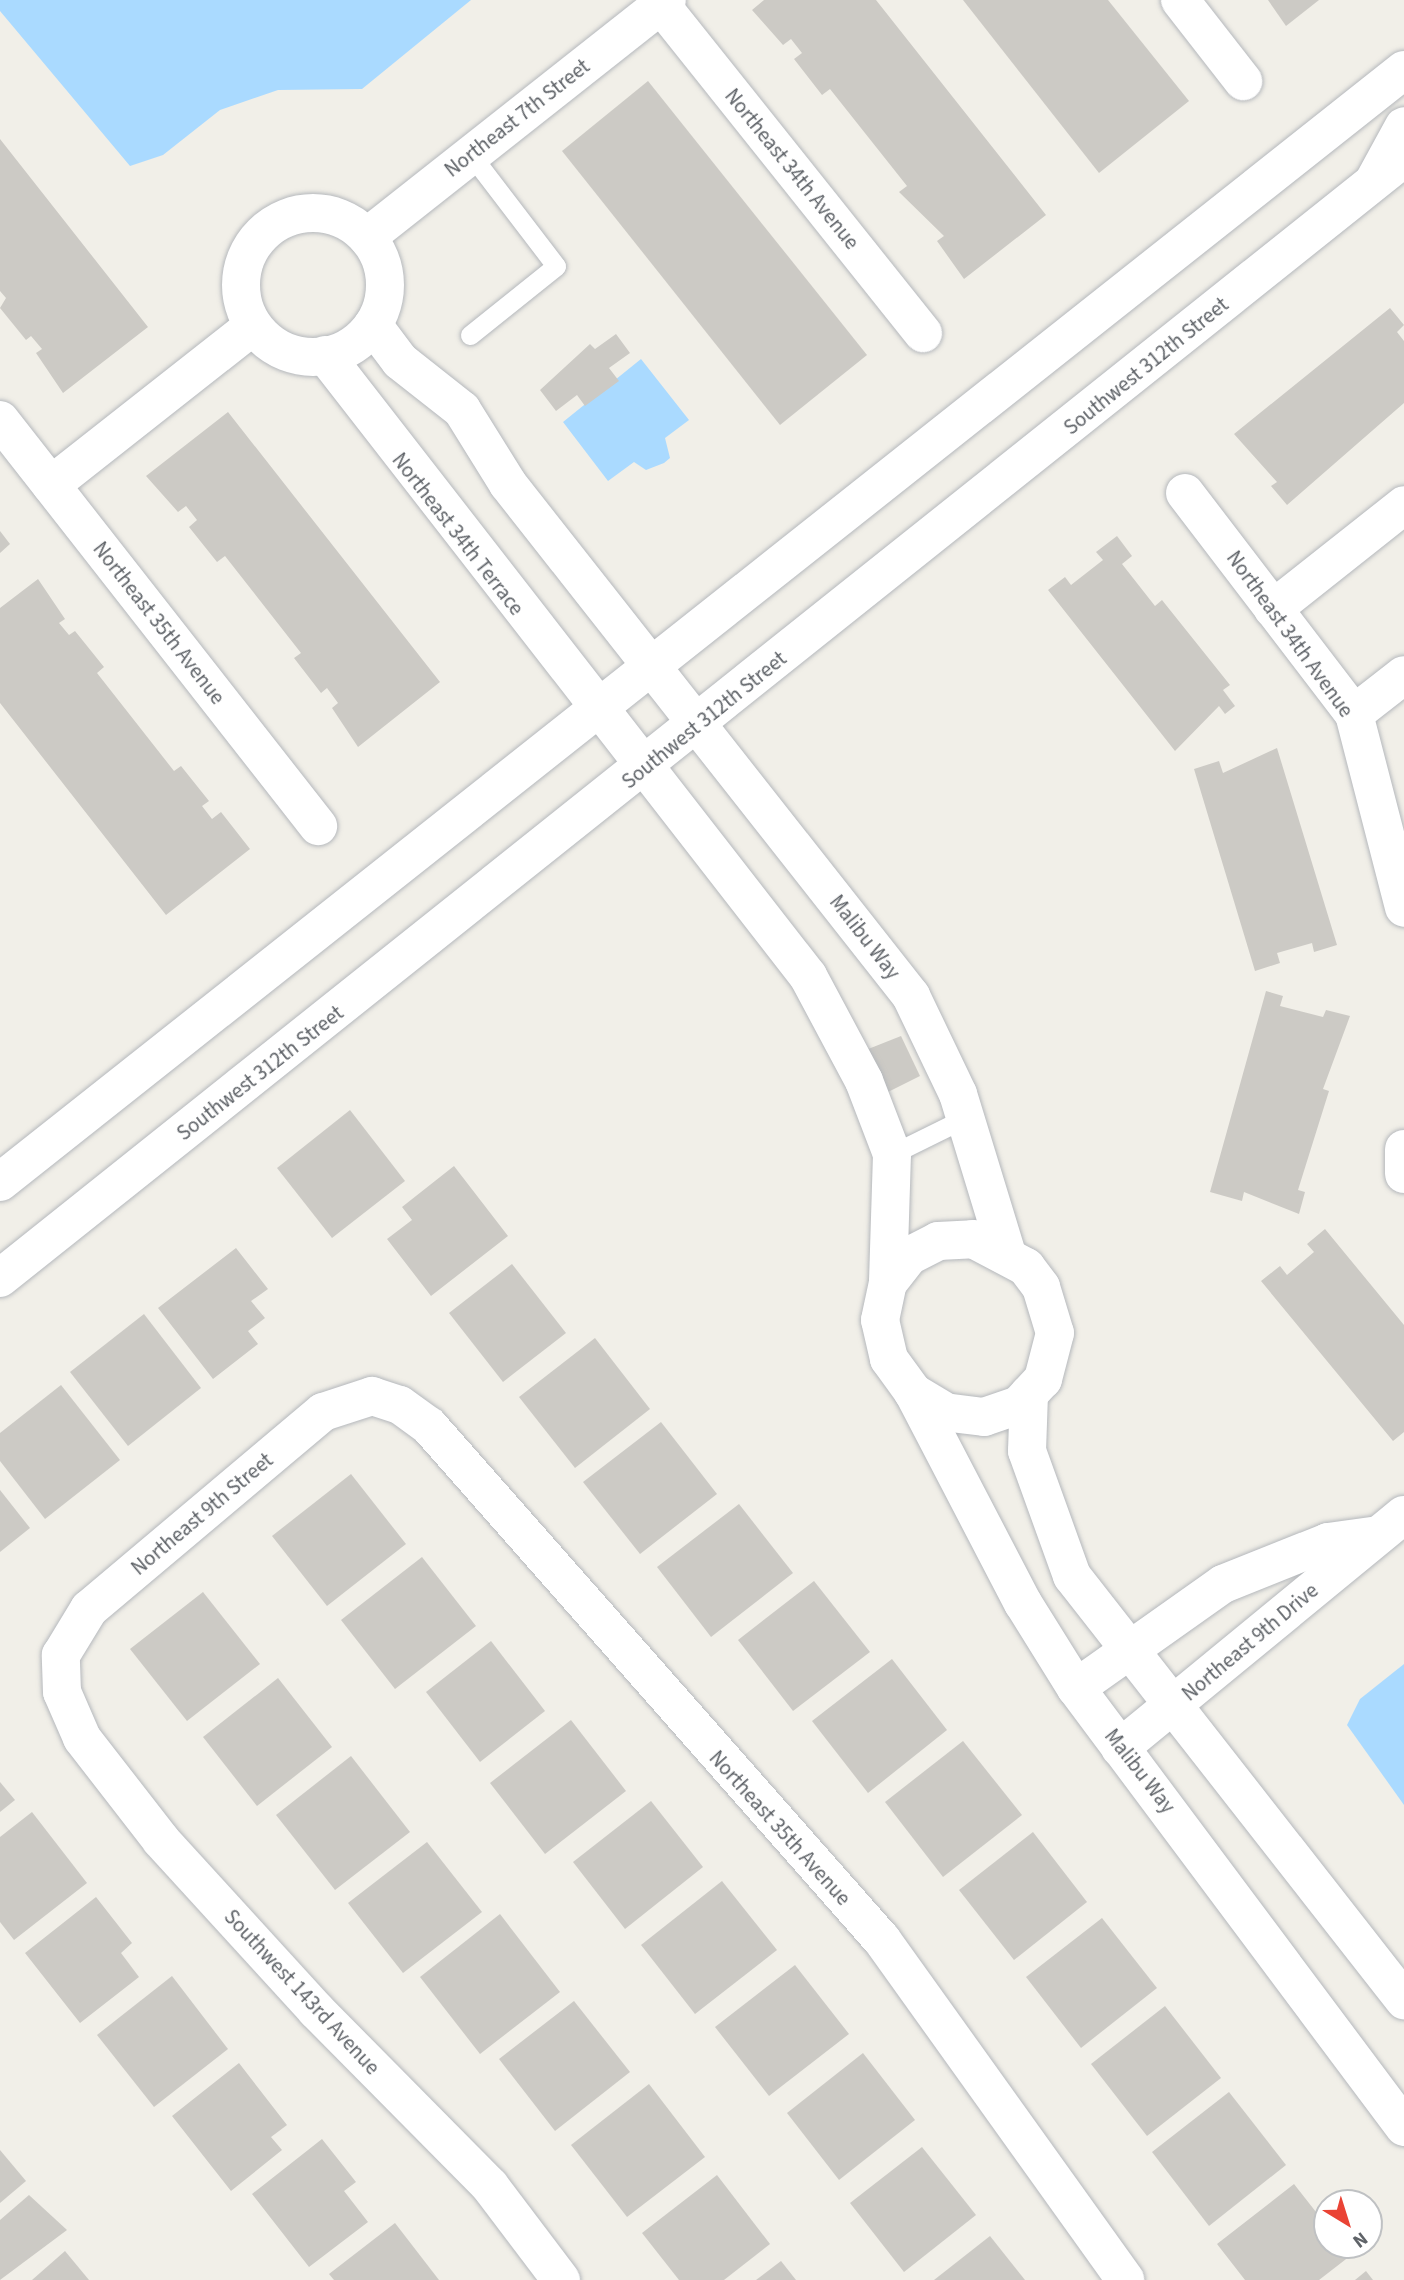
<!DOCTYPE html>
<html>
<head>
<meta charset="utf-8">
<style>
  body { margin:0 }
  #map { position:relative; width:1404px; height:2280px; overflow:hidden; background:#f1efe8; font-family:"Source Sans 3",sans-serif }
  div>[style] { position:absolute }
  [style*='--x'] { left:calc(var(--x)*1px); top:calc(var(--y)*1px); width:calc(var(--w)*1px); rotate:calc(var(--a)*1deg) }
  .water>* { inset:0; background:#aadaff }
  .building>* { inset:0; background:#cccac5 }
  .roads { filter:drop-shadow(0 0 2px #b5b8bc) drop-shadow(0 0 2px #b5b8bc) }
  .service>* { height:19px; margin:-9.5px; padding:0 9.5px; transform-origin:9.5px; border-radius:9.5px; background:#fff }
  .minor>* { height:38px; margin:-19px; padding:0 19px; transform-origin:19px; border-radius:19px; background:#fff }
  .minor>.ring { margin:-19px; padding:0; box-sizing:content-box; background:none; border:38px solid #fff; border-radius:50% }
  .secondary>* { height:38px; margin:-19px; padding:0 19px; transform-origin:19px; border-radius:19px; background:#fff }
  span { translate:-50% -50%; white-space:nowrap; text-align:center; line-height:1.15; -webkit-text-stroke:7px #fff; paint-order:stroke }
  .street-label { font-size:21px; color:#5f6368 }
  .north { position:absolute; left:1313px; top:2189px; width:70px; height:70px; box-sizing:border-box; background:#fff; border:2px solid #bfc1c3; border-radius:50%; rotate:142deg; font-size:19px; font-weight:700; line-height:28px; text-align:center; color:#5f6368 }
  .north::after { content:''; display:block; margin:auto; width:24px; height:32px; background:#ea4335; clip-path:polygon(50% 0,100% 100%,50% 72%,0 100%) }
</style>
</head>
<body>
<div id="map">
  <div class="water">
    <div style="clip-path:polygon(0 0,471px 0,362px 89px,278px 90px,220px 110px,163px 155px,130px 166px,0 11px)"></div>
    <div style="clip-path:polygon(641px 359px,689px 420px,665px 438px,670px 458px,664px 463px,646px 470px,634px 462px,608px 481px,563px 422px)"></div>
    <div style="clip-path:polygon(1404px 1664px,1404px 1805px,1347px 1725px,1360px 1699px)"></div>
  </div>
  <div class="building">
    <div style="clip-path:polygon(764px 0,876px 0,1046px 215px,964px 279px,937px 241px,944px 236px,899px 192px,907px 186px,830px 89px,822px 95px,794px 59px,802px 53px,791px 39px,783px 45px,752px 10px)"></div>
    <div style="clip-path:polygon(963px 0,1108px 0,1189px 101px,1099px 173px)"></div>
    <div style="clip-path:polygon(1268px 0,1319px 0,1286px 26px)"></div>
    <div style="clip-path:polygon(648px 81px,867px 355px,780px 425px,562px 151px)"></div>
    <div style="clip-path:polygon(0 139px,148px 327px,63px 393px,36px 353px,42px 349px,31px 336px,26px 340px,0 308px,6px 298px,0 291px)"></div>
    <div style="clip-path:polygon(1390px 308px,1404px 325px,1397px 332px,1404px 341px,1404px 403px,1287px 505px,1271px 486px,1277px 482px,1234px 434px)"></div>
    <div style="clip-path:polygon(616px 334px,630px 353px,609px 368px,619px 381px,585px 406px,577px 395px,556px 411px,540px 390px,590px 344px,595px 349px)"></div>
    <div style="clip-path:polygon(228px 412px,440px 682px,358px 747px,332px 708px,338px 703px,327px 688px,321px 693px,294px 658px,301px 653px,225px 556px,217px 562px,189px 527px,197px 520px,186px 506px,178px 512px,146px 476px)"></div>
    <div style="clip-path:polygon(0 531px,10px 544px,0 553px)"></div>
    <div style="clip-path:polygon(1117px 536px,1132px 556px,1122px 564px,1155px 606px,1162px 600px,1230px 685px,1223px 690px,1235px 706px,1225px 714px,1219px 706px,1175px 751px,1048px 590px,1065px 577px,1071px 585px,1103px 560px,1096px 552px)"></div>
    <div style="clip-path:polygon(38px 579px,65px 619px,59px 623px,69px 635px,75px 631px,104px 667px,97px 673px,174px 771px,181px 766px,209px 801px,202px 806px,212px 819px,221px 812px,250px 849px,166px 915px,0 703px,0 608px)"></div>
    <div style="clip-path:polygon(1277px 748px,1337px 945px,1314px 952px,1312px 943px,1277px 953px,1280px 963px,1255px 971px,1194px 769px,1219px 761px,1223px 773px)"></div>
    <div style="clip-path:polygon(1266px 991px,1283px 996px,1280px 1006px,1323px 1017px,1326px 1010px,1350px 1016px,1323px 1089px,1329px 1091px,1298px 1190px,1305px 1192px,1299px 1214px,1244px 1192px,1242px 1201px,1210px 1192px)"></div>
    <div style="clip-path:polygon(901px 1036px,920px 1076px,888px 1092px,838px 1061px)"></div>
    <div style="clip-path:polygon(350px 1110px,405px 1181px,332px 1238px,277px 1168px)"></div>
    <div style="clip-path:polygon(454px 1166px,508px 1236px,431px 1296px,387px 1239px,412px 1220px,402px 1207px)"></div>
    <div style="clip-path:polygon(1325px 1229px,1404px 1325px,1404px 1432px,1393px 1441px,1261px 1281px,1280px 1266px,1287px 1275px,1314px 1252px,1307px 1244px)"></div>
    <div style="clip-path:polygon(236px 1248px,268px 1289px,251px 1301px,265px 1318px,248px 1331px,258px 1344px,213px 1379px,158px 1308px)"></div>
    <div style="clip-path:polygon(512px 1264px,566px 1333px,503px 1382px,449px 1313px)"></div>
    <div style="clip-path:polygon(144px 1314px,201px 1388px,128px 1446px,70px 1372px)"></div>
    <div style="clip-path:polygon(595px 1338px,650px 1409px,575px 1468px,519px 1397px)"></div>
    <div style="clip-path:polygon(61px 1385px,120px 1460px,45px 1519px,0 1461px,0 1433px)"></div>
    <div style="clip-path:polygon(661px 1422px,717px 1494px,640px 1554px,583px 1482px)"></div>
    <div style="clip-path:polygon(351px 1474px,406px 1544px,327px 1606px,272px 1536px)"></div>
    <div style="clip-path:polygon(0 1490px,30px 1528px,0 1552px)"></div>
    <div style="clip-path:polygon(739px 1504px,793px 1573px,711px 1637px,657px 1567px)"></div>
    <div style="clip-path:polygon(422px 1557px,476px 1626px,395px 1689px,341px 1620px)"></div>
    <div style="clip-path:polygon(814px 1581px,870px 1652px,793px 1711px,738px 1640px)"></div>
    <div style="clip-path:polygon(203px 1592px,260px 1664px,187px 1721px,130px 1649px)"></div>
    <div style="clip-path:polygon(491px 1641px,545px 1711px,480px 1762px,426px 1692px)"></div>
    <div style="clip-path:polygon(892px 1659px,947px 1730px,868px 1793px,812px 1721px)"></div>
    <div style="clip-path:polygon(278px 1678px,332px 1747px,257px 1806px,203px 1737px)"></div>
    <div style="clip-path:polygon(571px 1720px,626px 1791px,545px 1854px,490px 1783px)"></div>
    <div style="clip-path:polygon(963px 1741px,1022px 1815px,943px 1877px,885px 1802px)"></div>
    <div style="clip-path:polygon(351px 1756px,410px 1832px,335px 1890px,276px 1815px)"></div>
    <div style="clip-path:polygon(0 1782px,15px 1800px,0 1812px)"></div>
    <div style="clip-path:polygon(651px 1801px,703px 1867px,625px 1929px,573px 1862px)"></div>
    <div style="clip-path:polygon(32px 1812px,87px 1883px,14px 1940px,0 1922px,0 1837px)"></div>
    <div style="clip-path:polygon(1033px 1832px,1087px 1902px,1014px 1960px,959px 1890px)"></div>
    <div style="clip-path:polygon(427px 1842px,482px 1912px,403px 1973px,348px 1903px)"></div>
    <div style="clip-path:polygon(722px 1881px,777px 1950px,695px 2014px,641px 1945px)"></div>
    <div style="clip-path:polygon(96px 1897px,132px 1943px,121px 1953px,139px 1977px,80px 2023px,25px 1953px)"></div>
    <div style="clip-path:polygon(500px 1914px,560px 1992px,480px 2054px,420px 1977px)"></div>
    <div style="clip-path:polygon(1102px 1918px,1157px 1988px,1081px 2048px,1026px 1977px)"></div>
    <div style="clip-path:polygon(795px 1965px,849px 2034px,769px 2096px,715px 2027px)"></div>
    <div style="clip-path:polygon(172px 1976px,228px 2049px,154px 2107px,97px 2035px)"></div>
    <div style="clip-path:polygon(574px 2001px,630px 2072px,555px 2131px,499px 2059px)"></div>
    <div style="clip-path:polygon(1165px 2006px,1221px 2078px,1147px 2136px,1091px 2064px)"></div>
    <div style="clip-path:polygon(863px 2053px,915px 2120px,839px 2180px,787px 2113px)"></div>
    <div style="clip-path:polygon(239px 2063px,287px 2125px,271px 2137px,282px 2150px,231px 2191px,172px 2116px)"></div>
    <div style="clip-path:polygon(649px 2084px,705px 2157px,627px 2217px,571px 2145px)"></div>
    <div style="clip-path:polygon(1229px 2092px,1286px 2165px,1209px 2226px,1152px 2152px)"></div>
    <div style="clip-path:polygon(322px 2139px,356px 2182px,344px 2191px,368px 2222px,309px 2267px,252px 2194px)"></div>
    <div style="clip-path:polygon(922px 2147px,976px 2215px,904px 2272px,850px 2203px)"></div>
    <div style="clip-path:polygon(0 2150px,26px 2181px,0 2203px)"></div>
    <div style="clip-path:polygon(717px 2175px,770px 2244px,724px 2280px,679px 2280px,642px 2233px)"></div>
    <div style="clip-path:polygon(1294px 2184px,1327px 2226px,1327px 2245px,1342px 2245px,1350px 2256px,1319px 2280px,1245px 2280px,1217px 2244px)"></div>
    <div style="clip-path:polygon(29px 2195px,67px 2230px,0 2280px,0 2220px)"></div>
    <div style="clip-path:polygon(395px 2223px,439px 2280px,334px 2280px,329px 2274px)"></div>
    <div style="clip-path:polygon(990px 2236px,1025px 2280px,934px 2280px)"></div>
    <div style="clip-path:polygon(65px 2251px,89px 2280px,32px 2280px)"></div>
    <div style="clip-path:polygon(781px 2261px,796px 2280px,756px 2280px)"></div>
    <div style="clip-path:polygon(1366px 2271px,1373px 2280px,1355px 2280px)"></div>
  </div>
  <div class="roads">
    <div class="service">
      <div style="--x:470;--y:335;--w:110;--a:-38.7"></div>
      <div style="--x:556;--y:266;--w:140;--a:-127.4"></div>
      <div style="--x:892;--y:1154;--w:81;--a:-26.3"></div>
    </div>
    <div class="minor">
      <div style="--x:1180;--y:0;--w:103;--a:52.1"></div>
      <div style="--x:661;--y:5;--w:420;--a:51.4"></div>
      <div class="ring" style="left:241px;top:213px;width:106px;height:106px"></div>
      <div style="--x:367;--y:237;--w:382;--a:-38.3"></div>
      <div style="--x:373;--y:325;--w:45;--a:53.1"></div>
      <div style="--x:400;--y:361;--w:79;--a:38.3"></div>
      <div style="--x:462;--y:410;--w:87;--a:58.1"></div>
      <div style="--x:508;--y:484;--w:652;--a:51.79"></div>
      <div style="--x:911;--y:996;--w:109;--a:64.4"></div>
      <div style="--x:958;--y:1094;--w:164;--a:73"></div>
      <div style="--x:325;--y:355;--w:787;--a:52.13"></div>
      <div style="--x:808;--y:976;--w:119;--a:61.9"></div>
      <div style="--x:864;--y:1081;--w:78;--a:69"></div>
      <div style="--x:892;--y:1154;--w:129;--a:91.8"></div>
      <div style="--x:0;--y:420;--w:516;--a:51.93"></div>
      <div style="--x:51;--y:485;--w:257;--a:-38.2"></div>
      <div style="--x:1185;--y:493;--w:278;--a:52.6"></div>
      <div style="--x:1354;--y:714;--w:200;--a:75.5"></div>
      <div style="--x:1273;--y:609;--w:167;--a:-38.4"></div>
      <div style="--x:1354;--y:714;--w:63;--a:-38"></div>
      <div style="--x:1404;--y:1149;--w:25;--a:90"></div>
      <div style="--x:973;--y:1239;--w:60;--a:27.8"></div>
      <div style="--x:1026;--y:1267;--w:25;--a:53"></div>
      <div style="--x:1041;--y:1287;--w:48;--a:73.1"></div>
      <div style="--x:1055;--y:1333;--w:48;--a:104.6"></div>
      <div style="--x:1043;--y:1379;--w:35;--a:133"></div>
      <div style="--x:1019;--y:1405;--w:37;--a:161"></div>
      <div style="--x:984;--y:1417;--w:38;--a:-173"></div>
      <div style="--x:946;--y:1412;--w:39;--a:-149"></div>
      <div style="--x:913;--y:1392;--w:41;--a:-126"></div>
      <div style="--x:889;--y:1359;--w:40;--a:-103"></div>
      <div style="--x:880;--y:1320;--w:38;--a:-78"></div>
      <div style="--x:888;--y:1283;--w:34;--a:-52"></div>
      <div style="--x:909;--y:1256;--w:33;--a:-27"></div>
      <div style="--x:938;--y:1241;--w:35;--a:-3"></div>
      <div style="--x:913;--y:1392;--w:238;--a:62.5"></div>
      <div style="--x:1023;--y:1603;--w:100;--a:58.1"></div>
      <div style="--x:1076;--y:1688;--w:548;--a:53.23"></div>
      <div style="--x:1029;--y:1394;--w:57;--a:92"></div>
      <div style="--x:1027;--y:1451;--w:133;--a:70.2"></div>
      <div style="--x:1072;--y:1576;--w:539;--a:51.94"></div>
      <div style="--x:1076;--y:1688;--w:180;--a:-35.3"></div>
      <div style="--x:1223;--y:1584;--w:113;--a:-21.8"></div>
      <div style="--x:1328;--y:1542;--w:51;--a:-7.8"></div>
      <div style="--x:1120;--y:1748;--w:367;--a:-39.4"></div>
      <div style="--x:561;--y:2280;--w:118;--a:-127.1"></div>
      <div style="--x:490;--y:2186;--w:247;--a:-134.7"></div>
      <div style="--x:316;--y:2010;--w:230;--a:-132.4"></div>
      <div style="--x:161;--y:1840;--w:129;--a:-127.8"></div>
      <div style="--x:82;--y:1738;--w:50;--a:-113.5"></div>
      <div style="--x:62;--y:1692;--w:37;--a:-92"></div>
      <div style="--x:61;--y:1655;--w:54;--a:-58.7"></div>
      <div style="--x:89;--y:1609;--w:306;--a:-40.1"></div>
      <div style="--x:323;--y:1412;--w:52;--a:-18.1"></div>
      <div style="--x:372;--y:1396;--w:29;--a:18"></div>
      <div style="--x:400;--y:1405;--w:36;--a:36"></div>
      <div style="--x:429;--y:1426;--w:685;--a:48.61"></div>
      <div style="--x:882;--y:1940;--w:418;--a:54.4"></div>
    </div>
    <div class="secondary">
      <div style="--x:1375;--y:179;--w:60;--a:-61.3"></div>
      <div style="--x:0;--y:1182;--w:1791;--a:-38.38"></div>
      <div style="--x:0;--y:1278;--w:1796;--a:-38.58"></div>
    </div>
  </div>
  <div class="street-label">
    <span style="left:517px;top:118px;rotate:-38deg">Northeast 7th Street</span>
    <span style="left:792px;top:169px;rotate:51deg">Northeast 34th Avenue</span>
    <span style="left:1146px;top:366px;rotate:-39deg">Southwest 312th Street</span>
    <span style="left:458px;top:534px;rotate:52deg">Northeast 34th Terrace</span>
    <span style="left:159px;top:623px;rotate:52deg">Northeast 35th Avenue</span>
    <span style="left:1290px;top:634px;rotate:54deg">Northeast 34th Avenue</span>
    <span style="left:704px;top:720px;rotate:-39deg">Southwest 312th Street</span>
    <span style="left:865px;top:937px;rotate:52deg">Malibu Way</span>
    <span style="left:260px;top:1073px;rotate:-38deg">Southwest 312th Street</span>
    <span style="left:202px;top:1514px;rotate:-40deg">Northeast 9th Street</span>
    <span style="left:1250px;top:1642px;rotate:-40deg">Northeast 9th Drive</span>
    <span style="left:1140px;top:1771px;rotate:52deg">Malibu Way</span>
    <span style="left:780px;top:1828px;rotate:48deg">Northeast 35th Avenue</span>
    <span style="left:302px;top:1992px;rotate:47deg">Southwest 143rd Avenue</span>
  </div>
  <div class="north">N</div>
</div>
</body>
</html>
